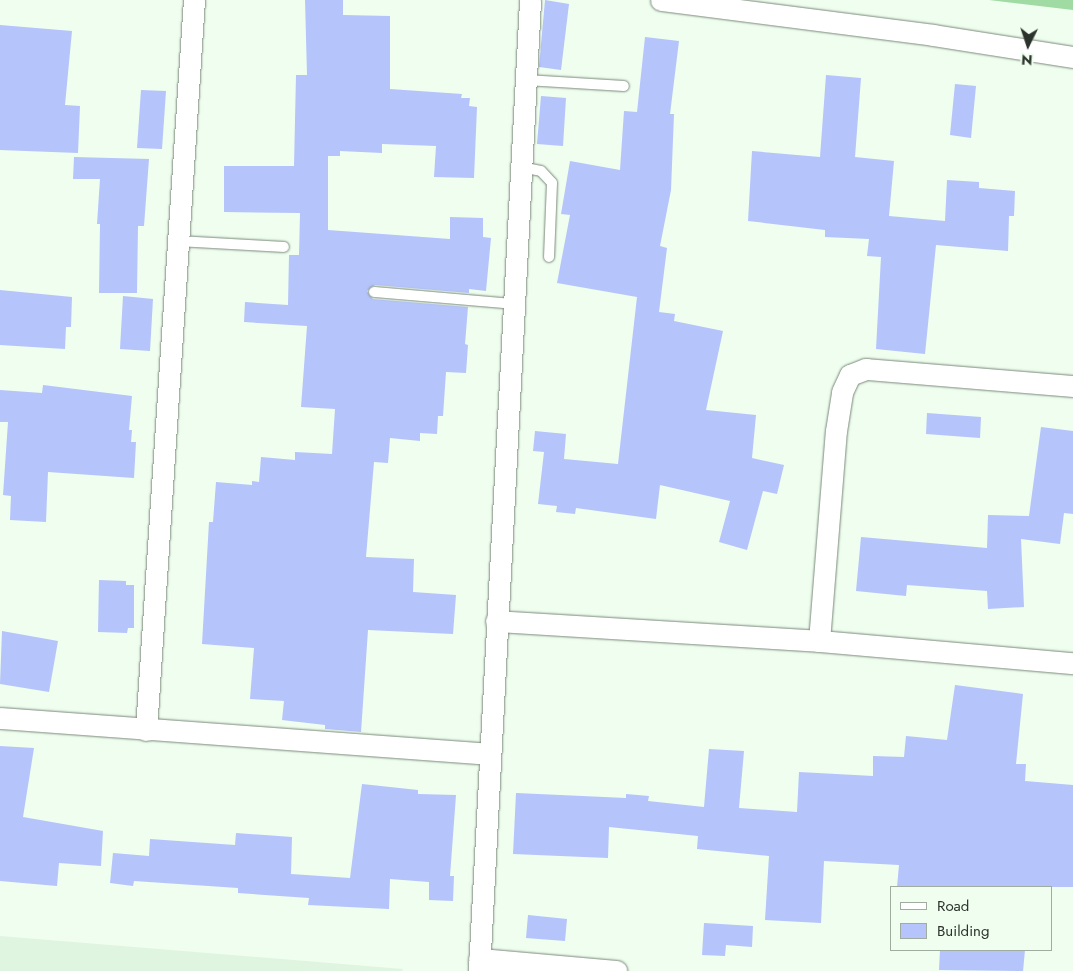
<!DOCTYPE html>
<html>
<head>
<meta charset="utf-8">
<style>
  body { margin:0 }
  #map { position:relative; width:1073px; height:971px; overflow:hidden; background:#effeef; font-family:Jost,sans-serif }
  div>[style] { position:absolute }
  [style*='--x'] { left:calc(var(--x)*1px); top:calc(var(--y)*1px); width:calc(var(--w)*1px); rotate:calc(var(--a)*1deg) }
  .built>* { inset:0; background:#dff5e0 }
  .green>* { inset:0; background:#9fdba3 }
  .building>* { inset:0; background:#b5c4fa }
  .roads { filter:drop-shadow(0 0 1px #7b897b) drop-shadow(0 0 1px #7b897b) }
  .lane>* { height:10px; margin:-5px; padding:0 5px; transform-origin:5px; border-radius:5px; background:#fff }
  .street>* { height:21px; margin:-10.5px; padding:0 10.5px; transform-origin:10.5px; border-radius:10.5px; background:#fff }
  span { translate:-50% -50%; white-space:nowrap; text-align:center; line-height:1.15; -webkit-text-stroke:4.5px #effeef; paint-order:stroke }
  .legend { position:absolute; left:890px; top:886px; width:162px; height:65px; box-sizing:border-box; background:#effeef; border:1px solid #a1aca1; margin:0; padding:6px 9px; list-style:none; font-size:15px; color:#2c322c }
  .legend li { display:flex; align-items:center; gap:10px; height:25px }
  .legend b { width:25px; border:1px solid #a1aca1 }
  .north { position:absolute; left:1003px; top:20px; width:50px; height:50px; -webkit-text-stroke:4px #effeef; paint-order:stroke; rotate:184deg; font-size:14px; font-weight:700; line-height:20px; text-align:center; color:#2c322c }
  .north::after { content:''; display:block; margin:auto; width:18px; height:22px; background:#2c322c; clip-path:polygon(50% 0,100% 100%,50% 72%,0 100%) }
</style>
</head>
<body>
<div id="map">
  <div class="built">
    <div style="clip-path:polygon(0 936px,403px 969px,402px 971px,0 971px)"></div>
  </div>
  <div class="green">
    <div style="clip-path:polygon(989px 0,1073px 0,1073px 10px)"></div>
  </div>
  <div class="building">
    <div style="clip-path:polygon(305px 0,343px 0,343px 15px,390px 16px,390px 89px,462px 94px,461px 98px,470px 98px,469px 106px,477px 107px,474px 178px,434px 177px,436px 146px,382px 144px,382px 153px,340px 151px,340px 156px,328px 156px,328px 230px,450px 239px,450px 217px,483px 218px,483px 237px,491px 238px,486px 291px,469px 289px,469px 293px,375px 285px,367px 291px,373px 299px,468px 307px,465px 344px,468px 345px,466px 373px,446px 372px,443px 416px,438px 416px,437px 434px,420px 433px,420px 441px,390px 438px,388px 463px,374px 462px,366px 557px,414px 559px,413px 592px,456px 595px,453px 634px,368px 630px,361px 732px,325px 729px,325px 725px,282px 720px,284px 701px,250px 699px,254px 648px,202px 644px,209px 522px,213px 522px,216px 482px,252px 485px,252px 481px,259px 482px,261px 457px,295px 460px,295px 452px,332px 454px,335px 409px,301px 407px,307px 326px,244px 322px,245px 302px,288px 305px,289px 255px,299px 255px,300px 213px,224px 212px,224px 166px,294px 166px,296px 75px,307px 75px)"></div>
    <div style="clip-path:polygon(545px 0,569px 4px,561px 70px,539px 67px)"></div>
    <div style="clip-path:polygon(0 25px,72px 31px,65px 105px,80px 106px,78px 153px,0 150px)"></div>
    <div style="clip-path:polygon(645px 37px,679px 41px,670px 114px,674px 114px,671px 190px,660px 246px,667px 248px,659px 312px,675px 314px,674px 321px,723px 331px,706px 410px,756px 415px,752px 458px,784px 465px,777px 494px,763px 491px,747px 550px,719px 542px,730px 501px,660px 485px,656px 519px,576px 508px,575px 514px,556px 512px,557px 506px,538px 504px,544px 452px,533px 451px,535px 431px,566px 434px,564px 459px,618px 464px,637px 297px,557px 283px,570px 215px,561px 214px,570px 161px,620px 170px,624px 111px,637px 112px)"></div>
    <div style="clip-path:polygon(826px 75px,861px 78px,855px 157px,894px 161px,889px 216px,945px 221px,947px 180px,979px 182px,979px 188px,1015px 191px,1014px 216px,1009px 216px,1008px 251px,936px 245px,925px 354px,876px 349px,881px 257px,867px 256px,869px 239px,825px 237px,825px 230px,748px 221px,752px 151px,820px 157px)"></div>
    <div style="clip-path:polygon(955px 84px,976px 86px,971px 138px,950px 135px)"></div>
    <div style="clip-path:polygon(141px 90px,166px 91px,162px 149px,137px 148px)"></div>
    <div style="clip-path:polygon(541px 96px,566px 98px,563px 146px,537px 144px)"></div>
    <div style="clip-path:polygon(74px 157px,149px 159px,144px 226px,138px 226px,137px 293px,99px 293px,100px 224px,97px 224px,100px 179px,73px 179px)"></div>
    <div style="clip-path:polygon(0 290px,72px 297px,71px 327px,66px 327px,65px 349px,0 345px)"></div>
    <div style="clip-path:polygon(123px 296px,153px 299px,150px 351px,120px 349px)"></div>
    <div style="clip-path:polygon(43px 385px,132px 396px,129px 430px,132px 430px,131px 442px,136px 442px,134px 478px,48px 472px,46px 522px,10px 520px,11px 496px,3px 495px,8px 422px,0 422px,0 390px,42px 393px)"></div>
    <div style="clip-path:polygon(927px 413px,981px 417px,980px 438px,926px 434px)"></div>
    <div style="clip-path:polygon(1041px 427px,1073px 431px,1073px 514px,1064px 513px,1060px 544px,1021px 539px,1024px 607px,988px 609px,987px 591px,907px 585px,906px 596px,856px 591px,861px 537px,987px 548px,988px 515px,1029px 516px)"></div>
    <div style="clip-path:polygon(99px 580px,126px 581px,126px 585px,134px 585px,134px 628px,128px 628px,127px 633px,98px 632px)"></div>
    <div style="clip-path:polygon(2px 631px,58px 641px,49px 692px,0 684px)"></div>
    <div style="clip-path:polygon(955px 685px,1023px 694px,1016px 764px,1026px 764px,1025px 781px,1073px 785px,1073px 887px,897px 887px,899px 865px,824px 861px,821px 923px,765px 920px,769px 856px,697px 849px,698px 836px,609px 827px,608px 858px,513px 854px,516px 793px,626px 798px,626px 794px,649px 796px,648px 801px,704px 807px,709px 749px,744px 751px,739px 808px,797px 812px,799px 772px,873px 776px,873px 756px,904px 757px,906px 736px,947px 740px)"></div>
    <div style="clip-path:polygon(0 746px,34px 748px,23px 817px,103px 831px,101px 866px,59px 863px,57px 886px,0 881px)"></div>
    <div style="clip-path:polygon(362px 784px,418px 790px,418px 794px,456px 795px,450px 876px,454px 876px,453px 901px,429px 900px,429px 882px,390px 879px,389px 909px,308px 905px,309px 898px,238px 893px,238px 888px,134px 881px,133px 886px,110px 883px,113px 853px,149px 856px,150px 839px,235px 845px,236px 833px,292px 837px,291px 874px,350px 878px)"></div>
    <div style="clip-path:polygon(528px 915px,567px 919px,565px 941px,526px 938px)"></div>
    <div style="clip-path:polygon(704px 923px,753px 926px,752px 947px,726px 945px,725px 956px,702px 955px)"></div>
    <div style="clip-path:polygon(940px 950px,1025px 950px,1023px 971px,939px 970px)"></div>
  </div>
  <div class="roads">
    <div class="lane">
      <div style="--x:526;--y:80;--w:98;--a:3.5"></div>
      <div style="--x:521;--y:167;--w:20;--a:11"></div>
      <div style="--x:541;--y:171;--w:16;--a:47"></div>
      <div style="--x:552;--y:183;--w:74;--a:92.3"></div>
      <div style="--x:178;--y:241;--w:106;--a:3.2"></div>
      <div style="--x:374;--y:292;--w:140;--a:4.9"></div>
    </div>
    <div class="street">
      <div style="--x:661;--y:0;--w:274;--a:7.3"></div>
      <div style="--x:933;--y:35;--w:142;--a:8.9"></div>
      <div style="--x:496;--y:621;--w:324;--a:3.5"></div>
      <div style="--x:819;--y:641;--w:255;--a:5"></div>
      <div style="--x:819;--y:641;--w:211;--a:-85.4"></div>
      <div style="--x:836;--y:431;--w:39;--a:-81"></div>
      <div style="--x:842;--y:392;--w:19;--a:-65"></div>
      <div style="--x:850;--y:375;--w:17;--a:-21"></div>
      <div style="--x:866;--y:369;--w:208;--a:4.7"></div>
      <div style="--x:0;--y:718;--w:489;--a:4.2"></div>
      <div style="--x:146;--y:730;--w:732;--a:-86.24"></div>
      <div style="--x:479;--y:959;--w:138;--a:5"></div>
      <div style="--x:479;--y:971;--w:972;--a:-86.99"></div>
    </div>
  </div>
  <ul class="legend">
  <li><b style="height:6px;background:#fff"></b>Road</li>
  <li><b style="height:14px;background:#b5c4fa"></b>Building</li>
  </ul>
  <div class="north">N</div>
</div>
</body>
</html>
